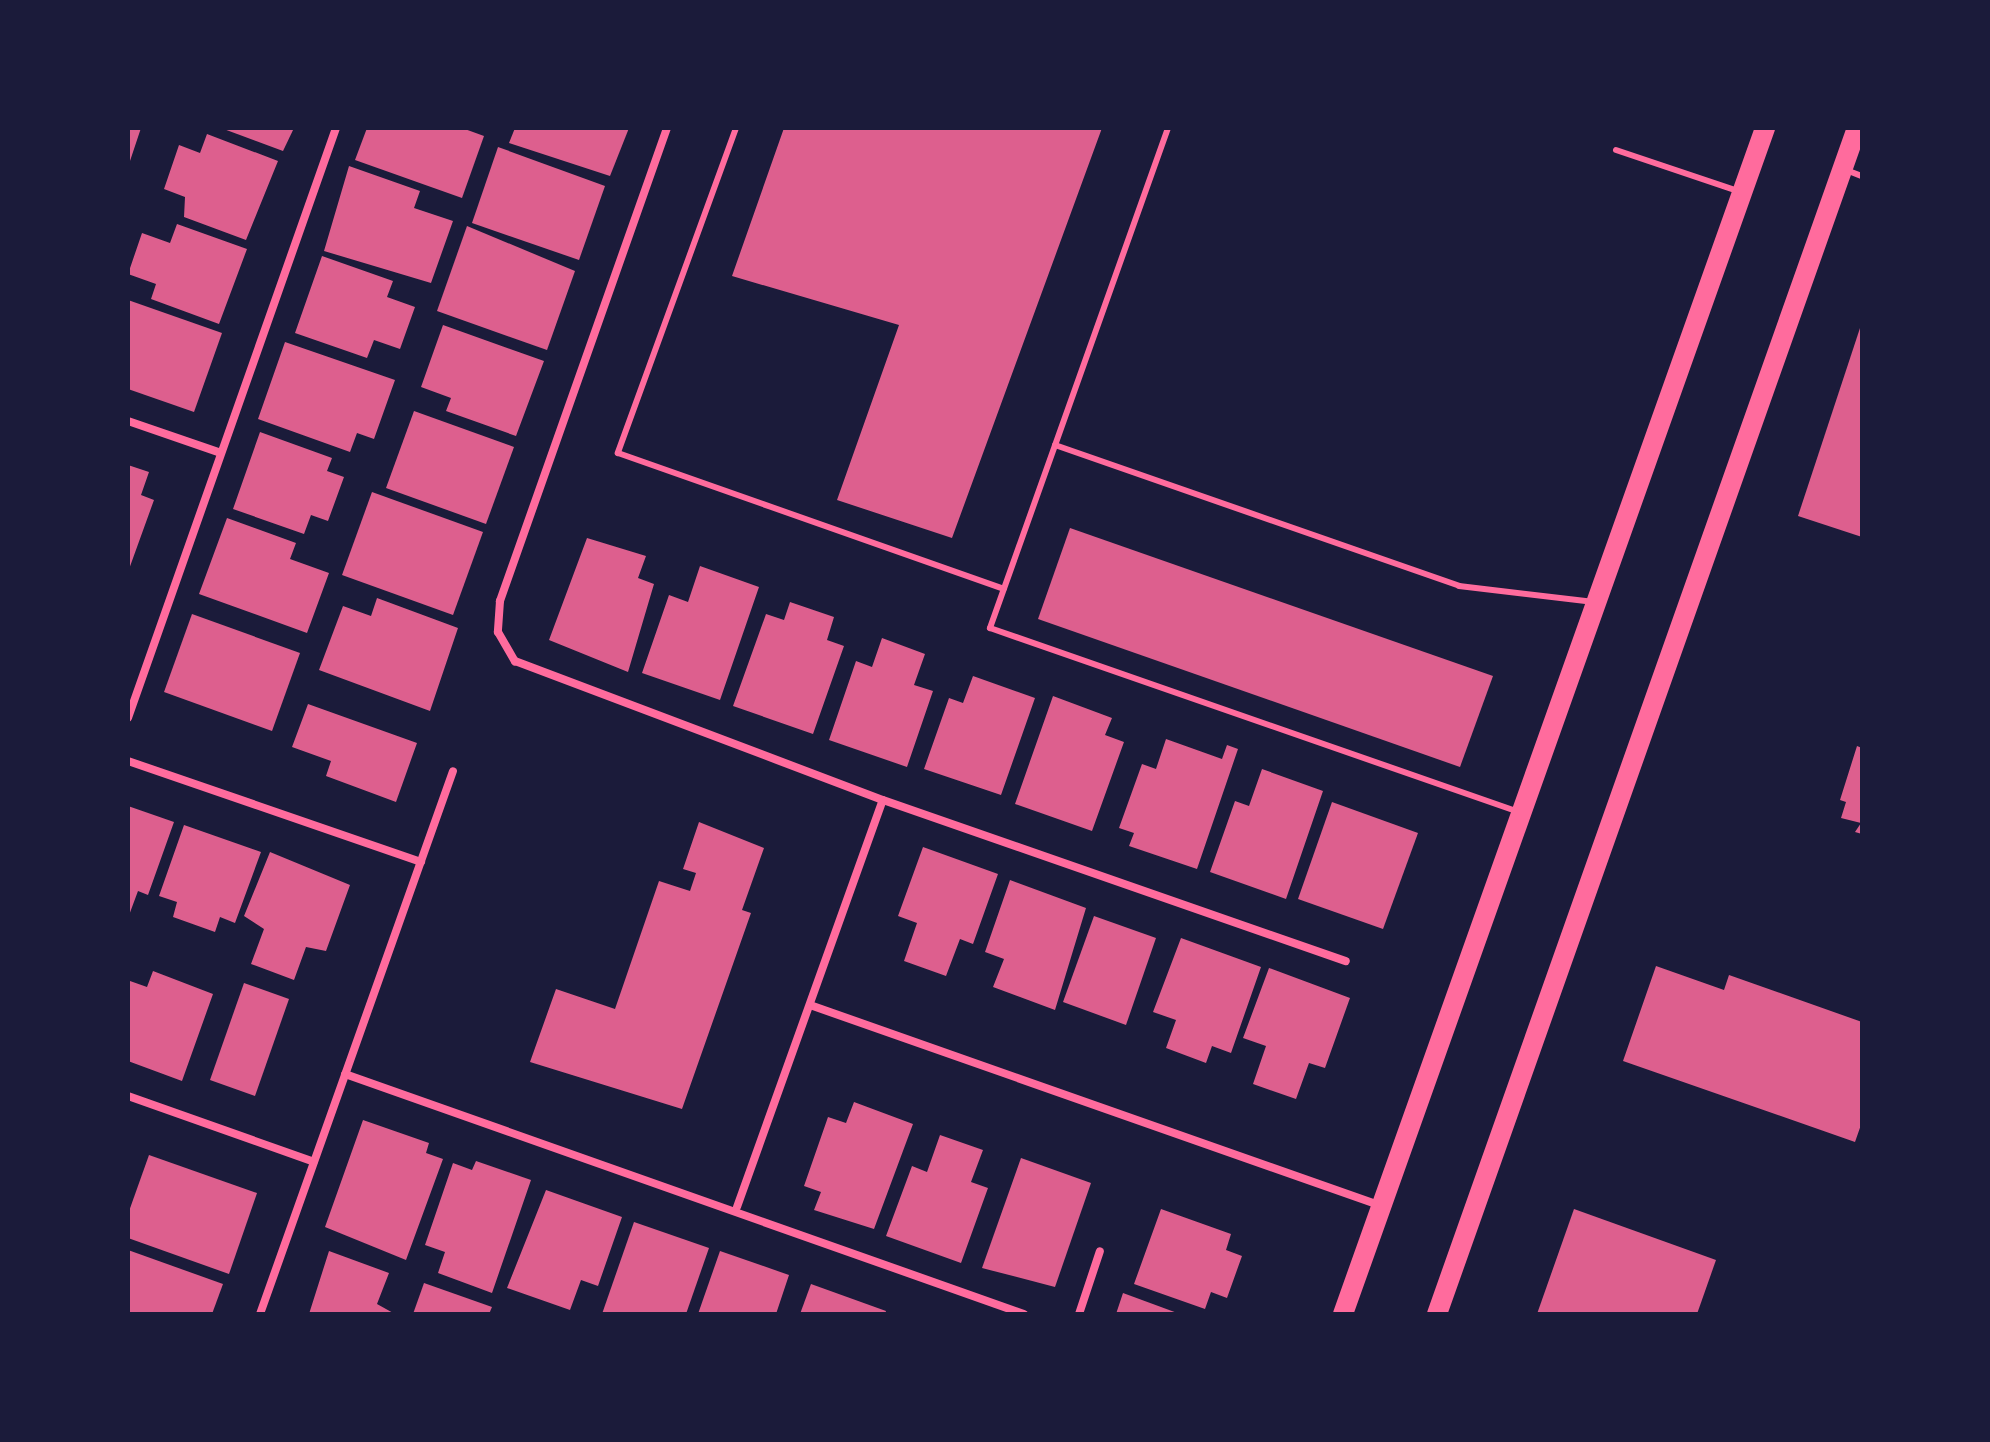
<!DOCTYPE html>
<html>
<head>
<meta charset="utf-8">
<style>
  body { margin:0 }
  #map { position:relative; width:1990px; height:1442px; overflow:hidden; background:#1b1b3a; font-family:"Noto Serif",serif }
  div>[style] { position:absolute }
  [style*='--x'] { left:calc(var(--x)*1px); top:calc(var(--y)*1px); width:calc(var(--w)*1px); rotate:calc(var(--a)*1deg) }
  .building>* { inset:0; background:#dd5f8e }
  .service>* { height:6px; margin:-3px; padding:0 3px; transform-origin:3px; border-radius:3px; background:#ff6b9d }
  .minor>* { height:8px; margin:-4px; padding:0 4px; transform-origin:4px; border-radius:4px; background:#ff6b9d }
  .primary>* { height:20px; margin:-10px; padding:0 10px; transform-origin:10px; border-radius:10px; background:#ff6b9d }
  span { translate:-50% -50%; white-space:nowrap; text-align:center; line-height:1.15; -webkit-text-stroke:8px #1b1b3a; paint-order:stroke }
  .frame { position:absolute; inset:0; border:130px solid #1b1b3a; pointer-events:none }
</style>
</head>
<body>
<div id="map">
  <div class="building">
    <div style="clip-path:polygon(128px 128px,141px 128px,129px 164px,128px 164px)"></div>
    <div style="clip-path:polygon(221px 128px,294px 128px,283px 151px)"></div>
    <div style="clip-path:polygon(367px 128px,462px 128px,484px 136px,462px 198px,355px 160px)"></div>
    <div style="clip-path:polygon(515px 128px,629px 128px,610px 176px,509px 143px)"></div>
    <div style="clip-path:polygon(784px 128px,1102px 128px,952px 538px,837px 500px,899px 325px,732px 276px)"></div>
    <div style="clip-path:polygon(207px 134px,278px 161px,246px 240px,184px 217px,185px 197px,164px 189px,179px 145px,200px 153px)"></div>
    <div style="clip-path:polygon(498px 147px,605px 186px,579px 260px,472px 223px)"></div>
    <div style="clip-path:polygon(349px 166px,420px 191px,414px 208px,453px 221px,431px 283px,324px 251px)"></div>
    <div style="clip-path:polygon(177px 224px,247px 249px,219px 324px,151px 299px,156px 284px,128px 274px,142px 233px,170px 243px)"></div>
    <div style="clip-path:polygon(467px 226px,575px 271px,547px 350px,437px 311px)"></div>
    <div style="clip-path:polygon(322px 256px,393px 281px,387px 297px,415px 307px,400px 349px,374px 340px,367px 358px,295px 333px)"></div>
    <div style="clip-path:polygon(128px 300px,222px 333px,194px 412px,128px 389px)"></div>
    <div style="clip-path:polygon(443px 325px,544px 361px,516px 436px,446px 411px,451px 398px,421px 387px)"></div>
    <div style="clip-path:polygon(1861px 325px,1862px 325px,1862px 537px,1798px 516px)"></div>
    <div style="clip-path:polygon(285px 342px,395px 380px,374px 439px,357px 433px,350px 452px,258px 419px)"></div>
    <div style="clip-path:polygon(414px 411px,514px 447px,486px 524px,386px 488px)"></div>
    <div style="clip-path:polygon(260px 432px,332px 458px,327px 471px,344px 477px,328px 521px,311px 515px,304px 534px,233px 509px)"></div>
    <div style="clip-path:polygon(128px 465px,149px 472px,141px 495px,154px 500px,128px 572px)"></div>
    <div style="clip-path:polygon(372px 492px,483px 532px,453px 615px,342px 575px)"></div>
    <div style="clip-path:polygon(227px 518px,296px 543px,290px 559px,329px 573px,307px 633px,199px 594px)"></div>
    <div style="clip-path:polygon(1070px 528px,1493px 676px,1460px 767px,1038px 619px)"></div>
    <div style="clip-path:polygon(587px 538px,646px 556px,638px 578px,654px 584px,628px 672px,549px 640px)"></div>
    <div style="clip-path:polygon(700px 566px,759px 587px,720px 700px,642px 673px,669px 595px,688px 602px)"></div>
    <div style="clip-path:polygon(377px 598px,458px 628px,430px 711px,319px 670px,343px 606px,371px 616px)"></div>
    <div style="clip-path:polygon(790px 602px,834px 617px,827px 640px,844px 646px,813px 734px,733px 706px,766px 614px,784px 620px)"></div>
    <div style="clip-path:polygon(192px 614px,300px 653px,272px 731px,164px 692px)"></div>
    <div style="clip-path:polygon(882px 638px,925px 654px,914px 685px,933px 691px,907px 767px,829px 740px,856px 661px,872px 667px)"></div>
    <div style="clip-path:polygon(973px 676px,1035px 698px,1001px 795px,924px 769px,949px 698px,963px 703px)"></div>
    <div style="clip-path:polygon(1053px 696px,1112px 718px,1105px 735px,1124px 742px,1092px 831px,1015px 804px)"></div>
    <div style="clip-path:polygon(308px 704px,417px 743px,396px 802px,326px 776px,331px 761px,292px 747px)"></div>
    <div style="clip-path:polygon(1166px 739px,1222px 759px,1227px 745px,1238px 749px,1197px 869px,1129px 846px,1134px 833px,1119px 828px,1142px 764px,1156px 769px)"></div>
    <div style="clip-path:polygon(1857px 746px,1862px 748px,1862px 834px,1855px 832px,1861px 823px,1841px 818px,1846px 802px,1840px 800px)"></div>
    <div style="clip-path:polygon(1262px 769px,1323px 791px,1286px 899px,1210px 872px,1235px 801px,1249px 806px)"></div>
    <div style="clip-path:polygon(1332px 802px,1418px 833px,1383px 929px,1298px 899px)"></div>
    <div style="clip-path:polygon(128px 806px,174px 822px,148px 895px,138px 891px,128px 918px)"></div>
    <div style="clip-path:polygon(699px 822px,764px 848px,742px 910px,751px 913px,682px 1109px,530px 1062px,556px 989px,615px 1009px,659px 881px,690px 891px,696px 873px,683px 869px)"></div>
    <div style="clip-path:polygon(184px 825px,261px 852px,235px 923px,220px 917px,215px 932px,173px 917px,177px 902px,159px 896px)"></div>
    <div style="clip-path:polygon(923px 847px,998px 874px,973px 944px,960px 939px,946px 976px,904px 961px,917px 923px,898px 916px)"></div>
    <div style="clip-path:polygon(270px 852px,350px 885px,326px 951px,306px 947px,294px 980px,251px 964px,264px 929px,244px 916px)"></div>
    <div style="clip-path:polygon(1010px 880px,1086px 908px,1055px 1010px,993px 987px,1004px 959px,985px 952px)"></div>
    <div style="clip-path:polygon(1094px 916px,1156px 938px,1126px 1025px,1063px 1002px)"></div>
    <div style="clip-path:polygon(1181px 938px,1261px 967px,1231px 1053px,1212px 1046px,1206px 1063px,1166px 1048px,1176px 1020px,1153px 1012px)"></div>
    <div style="clip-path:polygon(1656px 966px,1724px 990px,1729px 975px,1862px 1022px,1862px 1122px,1855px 1142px,1623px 1061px)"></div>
    <div style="clip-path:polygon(1269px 968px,1350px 998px,1325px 1068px,1309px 1063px,1296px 1099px,1253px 1084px,1266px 1046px,1243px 1038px)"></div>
    <div style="clip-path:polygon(153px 971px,213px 994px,182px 1081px,128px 1061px,128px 987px,130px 981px,147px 987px)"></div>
    <div style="clip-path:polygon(244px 983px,289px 999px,255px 1096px,210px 1080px)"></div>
    <div style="clip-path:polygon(854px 1102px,913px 1124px,874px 1229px,814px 1210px,821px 1192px,804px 1186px,828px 1117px,846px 1123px)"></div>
    <div style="clip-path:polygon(363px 1120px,429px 1143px,426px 1153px,443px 1159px,406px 1260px,325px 1227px)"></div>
    <div style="clip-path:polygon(940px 1135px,983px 1150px,971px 1182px,988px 1188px,961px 1263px,886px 1236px,912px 1166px,927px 1172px)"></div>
    <div style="clip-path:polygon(149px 1155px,257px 1193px,229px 1274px,128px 1238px,128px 1214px)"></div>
    <div style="clip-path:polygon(1021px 1158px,1091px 1183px,1055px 1287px,982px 1268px)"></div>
    <div style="clip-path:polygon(476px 1161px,531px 1180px,492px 1293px,438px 1273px,445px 1252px,425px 1245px,453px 1163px,472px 1170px)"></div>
    <div style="clip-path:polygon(546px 1190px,622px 1217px,598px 1286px,581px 1280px,570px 1310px,507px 1288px)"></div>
    <div style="clip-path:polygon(1161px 1209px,1231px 1234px,1226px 1250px,1242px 1256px,1227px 1298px,1211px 1292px,1205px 1309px,1134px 1284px)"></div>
    <div style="clip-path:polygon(1574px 1209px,1716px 1260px,1697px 1314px,1537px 1314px)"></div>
    <div style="clip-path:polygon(634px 1222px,709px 1248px,686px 1314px,602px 1314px)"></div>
    <div style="clip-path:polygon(128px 1250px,223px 1284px,212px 1314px,128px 1314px)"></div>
    <div style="clip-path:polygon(329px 1251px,389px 1273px,377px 1304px,395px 1314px,309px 1314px)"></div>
    <div style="clip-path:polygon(720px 1251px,789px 1275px,776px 1314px,698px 1314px)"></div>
    <div style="clip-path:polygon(424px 1283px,492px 1307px,489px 1314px,413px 1314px)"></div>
    <div style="clip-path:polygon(811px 1284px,886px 1311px,885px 1314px,800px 1314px)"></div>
    <div style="clip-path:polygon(1123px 1293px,1180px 1314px,1116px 1314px)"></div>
  </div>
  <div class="service">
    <div style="--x:736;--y:128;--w:346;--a:110"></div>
    <div style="--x:618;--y:453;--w:409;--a:19.4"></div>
    <div style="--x:1168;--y:128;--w:531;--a:109.6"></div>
    <div style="--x:990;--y:628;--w:560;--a:19.18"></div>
    <div style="--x:1616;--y:150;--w:129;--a:18.6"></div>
    <div style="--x:1846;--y:170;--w:17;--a:21"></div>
    <div style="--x:1055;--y:445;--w:428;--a:19.2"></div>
    <div style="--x:1459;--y:586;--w:136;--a:6.8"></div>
  </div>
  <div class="minor">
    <div style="--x:667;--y:128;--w:502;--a:109.45"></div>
    <div style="--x:500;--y:601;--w:31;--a:94"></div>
    <div style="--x:498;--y:632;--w:34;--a:60"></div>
    <div style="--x:515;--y:661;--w:393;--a:20.7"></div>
    <div style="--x:883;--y:800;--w:490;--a:19.2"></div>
    <div style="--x:128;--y:421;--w:98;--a:19"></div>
    <div style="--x:128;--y:718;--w:626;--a:-70.58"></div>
    <div style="--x:128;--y:761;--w:310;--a:19"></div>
    <div style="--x:810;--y:1005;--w:603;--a:19.37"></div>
    <div style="--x:345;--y:1074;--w:720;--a:19.47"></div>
    <div style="--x:128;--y:1096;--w:197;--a:19.5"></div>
    <div style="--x:737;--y:1207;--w:432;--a:-70.3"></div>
    <div style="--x:260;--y:1314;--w:576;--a:-70.43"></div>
    <div style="--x:1079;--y:1314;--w:66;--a:-71.6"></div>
  </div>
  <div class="primary">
    <div style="--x:1343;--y:1314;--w:1259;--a:-70.41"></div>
    <div style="--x:1437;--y:1314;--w:1258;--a:-70.5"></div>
  </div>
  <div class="frame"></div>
</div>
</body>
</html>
